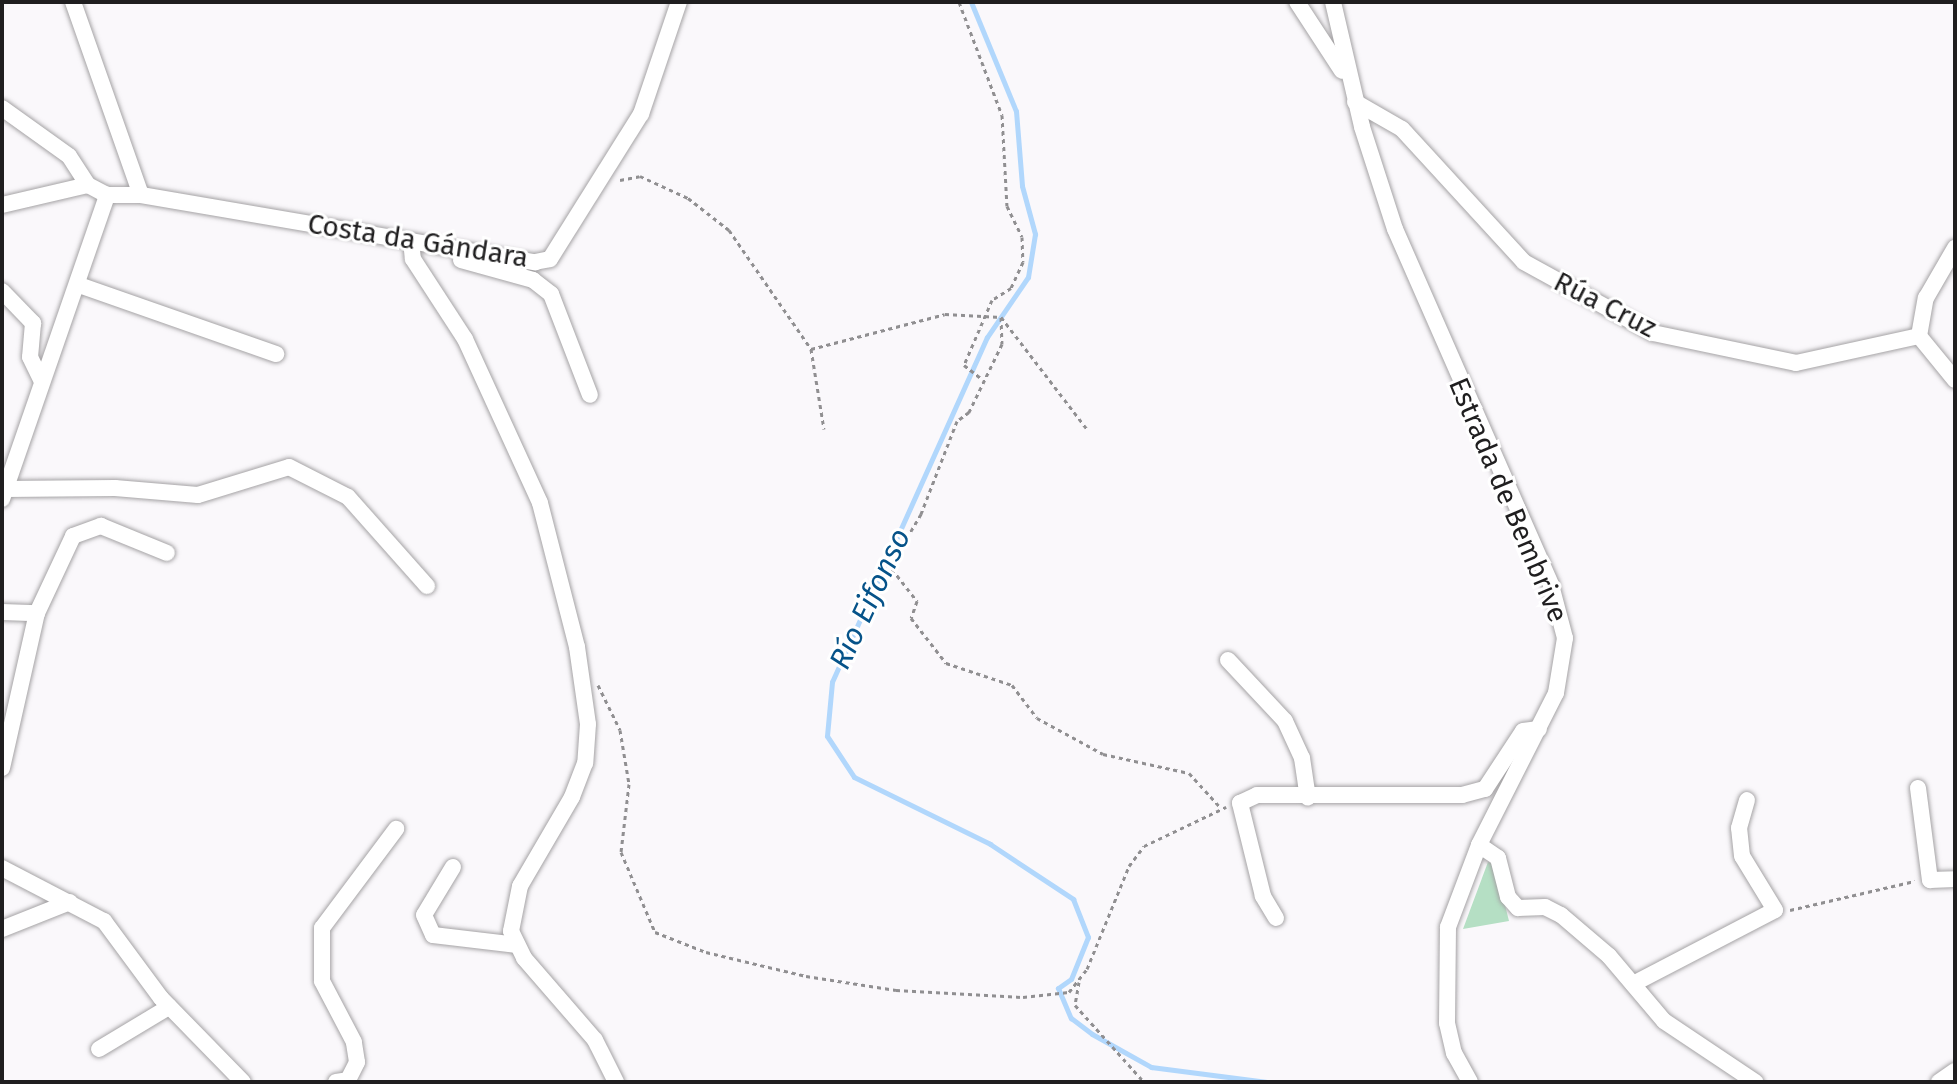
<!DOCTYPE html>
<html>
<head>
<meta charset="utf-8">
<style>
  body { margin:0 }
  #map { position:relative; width:1957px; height:1084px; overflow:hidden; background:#faf8fb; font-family:"Fira Sans",sans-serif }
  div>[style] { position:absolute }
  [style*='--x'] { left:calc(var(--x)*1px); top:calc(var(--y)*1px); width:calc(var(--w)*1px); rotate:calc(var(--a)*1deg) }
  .green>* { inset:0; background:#b5dfc4 }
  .stream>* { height:5px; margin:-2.5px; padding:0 2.5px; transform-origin:2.5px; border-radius:2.5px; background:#b1d7fc }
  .path>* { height:3px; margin-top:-1.5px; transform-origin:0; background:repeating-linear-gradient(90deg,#908f91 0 4px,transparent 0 8px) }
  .roads { filter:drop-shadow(0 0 2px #a5a3a5) drop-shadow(0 0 2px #a5a3a5) }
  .minor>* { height:16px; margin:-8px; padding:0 8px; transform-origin:8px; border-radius:8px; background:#fff }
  span { translate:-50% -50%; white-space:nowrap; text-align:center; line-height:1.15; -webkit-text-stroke:6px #fff; paint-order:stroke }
  .street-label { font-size:28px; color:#1f1e1f }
  .water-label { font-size:30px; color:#065389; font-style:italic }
  .frame { position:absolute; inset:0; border:4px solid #1f1e1f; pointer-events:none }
</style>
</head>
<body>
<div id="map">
  <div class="green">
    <div style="clip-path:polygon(1488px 862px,1495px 865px,1509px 921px,1463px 929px)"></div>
  </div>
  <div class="stream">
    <div style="--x:971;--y:2;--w:118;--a:67.6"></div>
    <div style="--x:1016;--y:111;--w:75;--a:85.4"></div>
    <div style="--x:1022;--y:186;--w:50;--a:74.8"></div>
    <div style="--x:1035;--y:234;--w:44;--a:99.2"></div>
    <div style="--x:1028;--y:277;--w:73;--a:124.3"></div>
    <div style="--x:987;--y:337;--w:378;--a:114.2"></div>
    <div style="--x:832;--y:682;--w:54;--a:95.3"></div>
    <div style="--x:827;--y:736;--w:49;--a:56.6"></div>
    <div style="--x:854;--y:777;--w:152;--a:26.2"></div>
    <div style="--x:990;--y:844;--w:100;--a:33.5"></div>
    <div style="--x:1073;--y:899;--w:41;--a:68.5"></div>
    <div style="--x:1088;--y:937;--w:45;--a:112"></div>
    <div style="--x:1071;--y:979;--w:16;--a:145"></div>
    <div style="--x:1058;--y:988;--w:33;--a:67"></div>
    <div style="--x:1071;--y:1018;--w:26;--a:37"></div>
    <div style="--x:1092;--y:1034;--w:68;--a:29.2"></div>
    <div style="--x:1151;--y:1067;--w:117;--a:7.4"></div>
  </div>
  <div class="path">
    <div style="--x:959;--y:2;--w:121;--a:69.2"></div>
    <div style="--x:1002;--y:115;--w:91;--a:86.9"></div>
    <div style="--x:1007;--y:206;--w:34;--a:64"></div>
    <div style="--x:1022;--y:237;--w:25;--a:88"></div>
    <div style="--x:1023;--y:262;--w:29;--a:115"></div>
    <div style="--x:1011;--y:288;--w:22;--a:148"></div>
    <div style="--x:992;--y:300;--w:71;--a:113.3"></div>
    <div style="--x:964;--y:365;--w:24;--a:38"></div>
    <div style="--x:620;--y:180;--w:20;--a:-11"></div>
    <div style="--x:640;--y:176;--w:53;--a:24.6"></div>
    <div style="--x:688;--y:198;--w:52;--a:38"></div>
    <div style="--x:729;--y:230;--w:145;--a:55.4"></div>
    <div style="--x:811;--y:349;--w:138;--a:-14.6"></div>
    <div style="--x:945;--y:314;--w:56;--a:3.1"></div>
    <div style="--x:1001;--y:317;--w:141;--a:52.5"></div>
    <div style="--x:1001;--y:317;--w:27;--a:88"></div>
    <div style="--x:1002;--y:344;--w:76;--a:115.9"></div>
    <div style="--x:969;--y:412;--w:15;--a:143"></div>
    <div style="--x:957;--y:421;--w:100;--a:111.2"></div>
    <div style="--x:921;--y:514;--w:51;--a:120.6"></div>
    <div style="--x:895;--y:558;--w:11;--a:105"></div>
    <div style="--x:892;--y:569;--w:41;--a:52"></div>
    <div style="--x:917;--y:601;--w:18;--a:109"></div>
    <div style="--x:911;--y:618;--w:57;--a:52.1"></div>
    <div style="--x:946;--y:663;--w:70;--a:18.4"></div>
    <div style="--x:1012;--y:685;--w:41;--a:52.9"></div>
    <div style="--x:1037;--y:718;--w:75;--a:28.6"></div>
    <div style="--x:1103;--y:754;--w:88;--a:12.5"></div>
    <div style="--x:1189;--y:773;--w:47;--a:47.6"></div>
    <div style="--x:811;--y:349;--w:81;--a:80.8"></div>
    <div style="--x:598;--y:685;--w:50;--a:63.9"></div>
    <div style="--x:620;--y:730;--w:55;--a:80.5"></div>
    <div style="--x:629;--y:784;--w:68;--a:96.7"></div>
    <div style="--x:621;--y:852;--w:87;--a:67"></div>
    <div style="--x:655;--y:932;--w:55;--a:21.4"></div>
    <div style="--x:706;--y:952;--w:103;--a:13.5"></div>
    <div style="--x:806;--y:976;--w:91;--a:8.8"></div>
    <div style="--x:896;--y:990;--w:127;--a:3.2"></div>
    <div style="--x:1023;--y:997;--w:46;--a:-6.2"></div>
    <div style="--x:1069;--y:992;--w:29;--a:-52"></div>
    <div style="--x:1087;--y:969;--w:111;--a:-67.8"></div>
    <div style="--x:1129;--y:866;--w:25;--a:-53"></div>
    <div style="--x:1144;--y:846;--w:91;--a:-25.4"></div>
    <div style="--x:1790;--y:910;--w:128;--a:-13.1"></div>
    <div style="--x:1079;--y:982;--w:23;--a:100"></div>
    <div style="--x:1075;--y:1005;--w:103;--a:48.1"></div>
  </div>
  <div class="roads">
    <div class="minor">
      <div style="--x:1297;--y:2;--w:82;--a:56.9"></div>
      <div style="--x:1333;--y:2;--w:128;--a:76.9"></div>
      <div style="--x:1362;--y:127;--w:107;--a:72.1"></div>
      <div style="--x:1395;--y:229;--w:389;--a:66.3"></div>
      <div style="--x:1551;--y:585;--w:55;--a:75.2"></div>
      <div style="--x:1565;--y:638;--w:56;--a:99.3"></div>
      <div style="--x:1556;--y:693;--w:170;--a:116.9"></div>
      <div style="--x:1479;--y:845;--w:88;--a:110.7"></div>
      <div style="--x:1448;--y:927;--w:96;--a:90.6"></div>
      <div style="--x:1447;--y:1023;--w:31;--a:77"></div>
      <div style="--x:1454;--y:1053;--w:33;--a:61"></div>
      <div style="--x:1355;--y:102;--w:54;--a:29.9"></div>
      <div style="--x:1402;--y:129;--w:180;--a:47.5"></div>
      <div style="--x:1524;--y:262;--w:147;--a:28.8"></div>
      <div style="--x:1653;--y:333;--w:146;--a:11.8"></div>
      <div style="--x:1796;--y:363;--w:126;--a:-12.4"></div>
      <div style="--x:1919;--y:336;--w:39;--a:-80"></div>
      <div style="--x:1926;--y:298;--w:58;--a:-59.9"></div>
      <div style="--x:2;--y:108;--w:82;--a:35.6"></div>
      <div style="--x:69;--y:156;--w:35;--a:57"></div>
      <div style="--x:88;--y:185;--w:21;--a:28"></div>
      <div style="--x:107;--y:195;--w:34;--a:0"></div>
      <div style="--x:141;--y:195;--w:205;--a:-109.4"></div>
      <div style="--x:141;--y:195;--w:400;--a:9.7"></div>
      <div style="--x:535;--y:262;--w:15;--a:-11"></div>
      <div style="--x:550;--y:259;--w:171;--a:-57.9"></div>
      <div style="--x:641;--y:114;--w:118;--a:-71.3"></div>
      <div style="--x:2;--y:205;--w:88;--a:-13.1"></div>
      <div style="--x:411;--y:241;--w:18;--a:84"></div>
      <div style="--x:413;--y:259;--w:95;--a:57"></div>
      <div style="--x:465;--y:339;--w:180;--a:65.4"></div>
      <div style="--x:540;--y:503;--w:149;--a:75.6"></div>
      <div style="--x:577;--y:647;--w:78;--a:81.9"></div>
      <div style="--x:588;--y:724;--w:39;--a:94"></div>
      <div style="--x:585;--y:763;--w:36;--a:111"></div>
      <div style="--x:572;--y:797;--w:103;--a:120.3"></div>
      <div style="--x:520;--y:886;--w:46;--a:101.3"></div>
      <div style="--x:511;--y:931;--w:30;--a:64"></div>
      <div style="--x:524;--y:958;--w:108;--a:49.1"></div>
      <div style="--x:595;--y:1040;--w:47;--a:63.4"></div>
      <div style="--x:461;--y:260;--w:75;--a:15.5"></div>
      <div style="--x:533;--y:280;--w:23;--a:38"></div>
      <div style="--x:551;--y:294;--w:108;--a:68.9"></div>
      <div style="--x:79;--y:285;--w:209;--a:19.3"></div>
      <div style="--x:2;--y:291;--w:45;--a:45.9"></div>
      <div style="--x:33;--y:323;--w:34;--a:95"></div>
      <div style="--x:30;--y:357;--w:25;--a:64"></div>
      <div style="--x:1919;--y:336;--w:57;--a:50.7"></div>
      <div style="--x:5;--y:489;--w:110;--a:-0.5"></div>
      <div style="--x:115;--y:488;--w:83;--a:4.8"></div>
      <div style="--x:198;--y:495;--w:95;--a:-17.1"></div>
      <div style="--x:289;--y:467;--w:66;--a:27"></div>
      <div style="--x:348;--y:497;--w:119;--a:48.4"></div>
      <div style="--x:2;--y:499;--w:322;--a:-70.9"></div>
      <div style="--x:2;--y:612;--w:35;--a:2"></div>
      <div style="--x:1228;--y:660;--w:83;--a:46.9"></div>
      <div style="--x:1285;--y:721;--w:41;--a:65.3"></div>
      <div style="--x:1302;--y:758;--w:40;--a:81.5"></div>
      <div style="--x:2;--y:768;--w:159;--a:-77.3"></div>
      <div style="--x:37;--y:613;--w:85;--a:-64.9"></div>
      <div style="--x:73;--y:536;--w:30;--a:-20"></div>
      <div style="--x:101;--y:526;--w:71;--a:22.2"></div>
      <div style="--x:1918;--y:788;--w:93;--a:82.6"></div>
      <div style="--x:1930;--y:880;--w:25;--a:-2"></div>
      <div style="--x:1479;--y:845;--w:23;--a:34"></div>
      <div style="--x:1498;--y:858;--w:40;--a:75.6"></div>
      <div style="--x:1508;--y:897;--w:15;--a:48"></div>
      <div style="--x:1518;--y:908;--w:27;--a:-2"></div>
      <div style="--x:1545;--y:907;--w:18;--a:27"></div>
      <div style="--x:1561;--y:915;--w:63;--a:40.5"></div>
      <div style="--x:1609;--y:956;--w:85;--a:49.8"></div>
      <div style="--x:1664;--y:1021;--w:110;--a:33.8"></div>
      <div style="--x:453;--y:867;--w:56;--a:121.1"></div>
      <div style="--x:424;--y:915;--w:22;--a:66"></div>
      <div style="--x:433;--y:935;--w:85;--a:6.8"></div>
      <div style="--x:2;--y:868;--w:115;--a:27.5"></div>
      <div style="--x:104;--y:921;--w:96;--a:53.5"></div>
      <div style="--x:161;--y:998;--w:117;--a:45.7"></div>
      <div style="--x:1276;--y:918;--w:26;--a:-121"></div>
      <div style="--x:1263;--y:896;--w:96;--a:-103.9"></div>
      <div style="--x:1240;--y:803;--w:19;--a:-25"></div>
      <div style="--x:1257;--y:795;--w:205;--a:0"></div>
      <div style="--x:1462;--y:795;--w:24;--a:-15"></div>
      <div style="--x:1485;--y:789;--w:69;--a:-56.8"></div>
      <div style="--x:1523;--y:731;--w:16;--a:-7"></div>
      <div style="--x:2;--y:929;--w:73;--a:-21.7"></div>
      <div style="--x:1633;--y:984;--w:160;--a:-27.5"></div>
      <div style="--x:1775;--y:910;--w:63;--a:-121.4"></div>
      <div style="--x:1742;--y:856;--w:28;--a:-96"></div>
      <div style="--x:1739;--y:828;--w:29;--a:-74"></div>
      <div style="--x:99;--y:1049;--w:82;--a:-31"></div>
      <div style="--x:336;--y:1082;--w:12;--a:-9"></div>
      <div style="--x:348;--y:1080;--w:20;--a:-63"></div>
      <div style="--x:357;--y:1062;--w:20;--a:-99"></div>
      <div style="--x:354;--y:1042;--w:69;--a:-117.7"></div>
      <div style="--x:322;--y:981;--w:53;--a:-90"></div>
      <div style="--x:322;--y:928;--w:124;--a:-53.2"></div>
      <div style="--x:1939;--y:1082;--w:19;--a:-35"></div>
    </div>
  </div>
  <div class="street-label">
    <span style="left:418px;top:241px;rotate:9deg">Costa da Gándara</span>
    <span style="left:1605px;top:305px;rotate:27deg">Rúa Cruz</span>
    <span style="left:1508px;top:500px;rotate:67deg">Estrada de Bembrive</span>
  </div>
  <div class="water-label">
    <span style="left:870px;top:599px;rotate:-65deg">Río Eifonso</span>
  </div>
  <div class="frame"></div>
</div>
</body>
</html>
